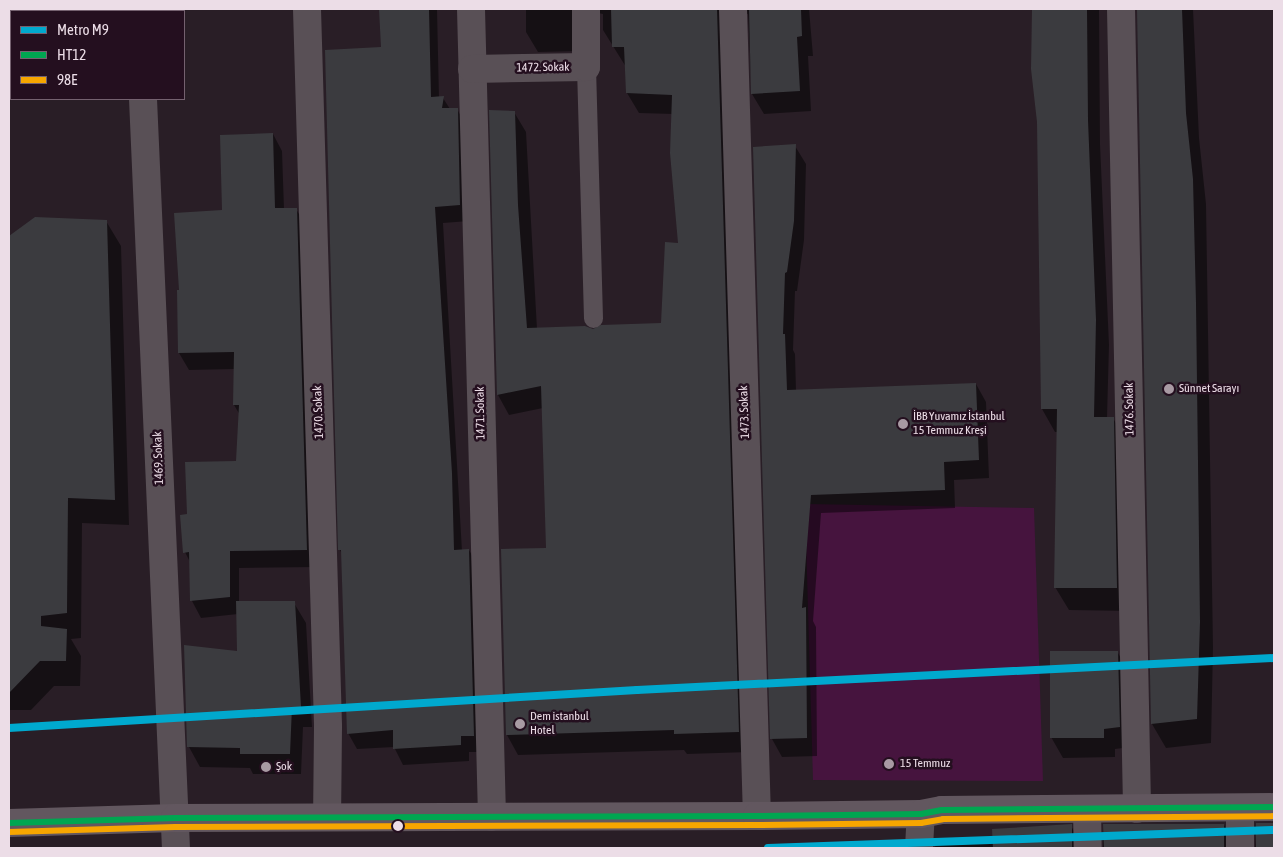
<!DOCTYPE html>
<html>
<head>
<meta charset="utf-8">
<style>
  body { margin:0 }
  #map { position:relative; width:1283px; height:857px; overflow:hidden; background:#291e26; font-family:"Asap Condensed",sans-serif }
  div>[style] { position:absolute }
  [style*='--x'] { left:calc(var(--x)*1px); top:calc(var(--y)*1px); width:calc(var(--w)*1px); rotate:calc(var(--a)*1deg) }
  .green>* { inset:0; background:#46143e }
  .shadow>* { inset:0; background:#0007 }
  .building>* { inset:0; background:#3b3b3f }
  .lane>* { height:19px; margin:-9.5px; padding:0 9.5px; transform-origin:9.5px; border-radius:9.5px; background:#595056 }
  .street>* { height:28px; margin:-14px; padding:0 14px; transform-origin:14px; border-radius:14px; background:#595056 }
  .secondary>* { height:28px; margin:-14px; padding:0 14px; transform-origin:14px; border-radius:14px; background:#62575f }
  .bus-1>* { height:6px; margin:-3px; padding:0 3px; transform-origin:3px; border-radius:3px; background:#00a651 }
  .bus-2>* { height:6px; margin:-3px; padding:0 3px; transform-origin:3px; border-radius:3px; background:#f7a600 }
  .metro-1>* { height:8px; margin:-4px; padding:0 4px; transform-origin:4px; border-radius:4px; background:#00a9ce }
  .dots>* { width:14px; height:14px; translate:-50% -50%; box-sizing:border-box; border:2px solid #240f1f; border-radius:50% }
  span { translate:-50% -50%; white-space:nowrap; text-align:center; line-height:1.15; -webkit-text-stroke:5px #240f1f; paint-order:stroke }
  .street-label { font-size:12px; color:#ecdde7 }
  .poi-label { font-size:12px; color:#ecdde7 }
  .left { translate:0 -50%; text-align:left }
  .frame { position:absolute; inset:0; border:10px solid #ecdde7; pointer-events:none }
  .legend { position:absolute; left:10px; top:10px; width:175px; height:90px; box-sizing:border-box; background:#240f1f; border:1px solid #74616f; margin:0; padding:6px 9px; list-style:none; font-size:15px; color:#ecdde7 }
  .legend li { display:flex; align-items:center; gap:10px; height:25px }
  .legend b { width:25px; border:1px solid #74616f }
</style>
</head>
<body>
<div id="map">
  <div class="green">
    <div style="clip-path:polygon(805px 504px,1034px 508px,1043px 781px,813px 780px)"></div>
  </div>
  <div class="shadow">
    <div style="clip-path:polygon(380px 9px,437px 9px,439px 98px,443px 98px,450px 109px,457px 109px,466px 125px,469px 221px,443px 223px,462px 551px,469px 550px,478px 566px,483px 752px,469px 752px,469px 761px,403px 765px,394px 747px,357px 749px,348px 733px,342px 554px,340px 550px,383px 49px)"></div>
    <div style="clip-path:polygon(526px 9px,809px 9px,813px 56px,808px 56px,811px 111px,764px 114px,752px 94px,748px 14px,744px 13px,750px 752px,687px 754px,684px 750px,518px 755px,507px 735px,547px 549px,543px 408px,509px 415px,498px 395px,491px 111px,514px 112px,526px 132px,537px 329px,593px 331px,663px 325px,679px 244px,673px 114px,639px 113px,627px 93px,626px 67px,603px 30px,603px 14px,598px 13px,581px 51px,538px 52px,526px 32px)"></div>
    <div style="clip-path:polygon(1033px 9px,1099px 9px,1100px 144px,1109px 345px,1107px 418px,1113px 418px,1126px 442px,1130px 611px,1069px 610px,1055px 587px,1058px 432px,1055px 432px,1042px 409px,1038px 122px,1032px 69px)"></div>
    <div style="clip-path:polygon(1138px 9px,1193px 9px,1199px 138px,1206px 204px,1213px 647px,1211px 743px,1166px 748px,1152px 724px)"></div>
    <div style="clip-path:polygon(273px 134px,282px 151px,284px 209px,296px 209px,306px 226px,316px 567px,239px 568px,239px 602px,294px 603px,306px 623px,312px 727px,303px 727px,301px 774px,253px 774px,250px 768px,200px 767px,189px 747px,239px 653px,238px 614px,201px 618px,192px 601px,190px 562px,185px 552px,238px 462px,240px 415px,234px 405px,235px 369px,189px 370px,179px 353px,180px 291px,223px 212px)"></div>
    <div style="clip-path:polygon(795px 146px,806px 164px,804px 240px,797px 291px,795px 291px,793px 350px,795px 354px,796px 391px,976px 384px,986px 402px,989px 478px,954px 480px,955px 508px,821px 513px,813px 621px,816px 627px,817px 756px,782px 757px,772px 739px,754px 148px)"></div>
    <div style="clip-path:polygon(35px 218px,106px 221px,121px 246px,129px 525px,82px 523px,81px 638px,71px 639px,81px 656px,80px 686px,54px 686px,31px 710px,9px 710px,9px 237px)"></div>
    <div style="clip-path:polygon(1118px 653px,1129px 673px,1131px 747px,1115px 749px,1115px 757px,1063px 758px,1051px 737px)"></div>
    <div style="clip-path:polygon(1274px 823px,1274px 848px,1255px 848px,1257px 824px)"></div>
    <div style="clip-path:polygon(1104px 825px,1224px 825px,1237px 848px,1103px 848px)"></div>
    <div style="clip-path:polygon(1071px 826px,1084px 848px,935px 848px,936px 842px,1003px 841px)"></div>
  </div>
  <div class="building">
    <div style="clip-path:polygon(379px 9px,429px 9px,431px 97px,444px 96px,442px 108px,458px 108px,460px 205px,435px 207px,452px 473px,454px 550px,469px 549px,474px 736px,461px 736px,461px 745px,393px 749px,393px 730px,347px 734px,341px 550px,338px 550px,325px 50px,381px 47px)"></div>
    <div style="clip-path:polygon(611px 9px,717px 9px,739px 732px,674px 734px,674px 730px,506px 735px,501px 549px,546px 548px,541px 386px,497px 395px,489px 110px,515px 111px,518px 205px,527px 328px,585px 326px,593px 329px,601px 325px,661px 323px,665px 242px,678px 243px,670px 153px,672px 95px,626px 93px,624px 47px,612px 47px)"></div>
    <div style="clip-path:polygon(749px 9px,801px 9px,802px 36px,797px 37px,800px 91px,751px 94px)"></div>
    <div style="clip-path:polygon(1032px 9px,1087px 9px,1088px 120px,1096px 320px,1094px 417px,1114px 417px,1117px 588px,1054px 588px,1057px 409px,1041px 409px,1037px 122px,1031px 69px)"></div>
    <div style="clip-path:polygon(1137px 9px,1182px 9px,1186px 113px,1193px 179px,1196px 303px,1200px 622px,1197px 719px,1151px 724px)"></div>
    <div style="clip-path:polygon(273px 133px,275px 208px,297px 208px,307px 550px,230px 551px,230px 597px,190px 601px,189px 552px,183px 553px,180px 515px,187px 514px,185px 462px,236px 461px,239px 405px,233px 405px,234px 352px,178px 353px,177px 290px,179px 290px,174px 213px,222px 210px,220px 135px)"></div>
    <div style="clip-path:polygon(796px 144px,794px 221px,787px 272px,785px 273px,783px 334px,785px 334px,787px 390px,976px 383px,979px 460px,944px 462px,945px 490px,811px 495px,802px 608px,806px 607px,807px 738px,770px 739px,753px 147px)"></div>
    <div style="clip-path:polygon(35px 217px,107px 220px,115px 500px,68px 498px,67px 613px,41px 616px,41px 626px,67px 629px,66px 661px,40px 661px,9px 693px,9px 236px)"></div>
    <div style="clip-path:polygon(236px 601px,295px 601px,301px 707px,292px 707px,290px 754px,240px 754px,240px 748px,187px 747px,184px 645px,237px 651px)"></div>
    <div style="clip-path:polygon(1050px 651px,1118px 651px,1120px 727px,1104px 729px,1104px 738px,1050px 738px)"></div>
    <div style="clip-path:polygon(1256px 823px,1274px 823px,1274px 848px,1256px 848px)"></div>
    <div style="clip-path:polygon(1072px 824px,1072px 848px,993px 848px,992px 829px)"></div>
    <div style="clip-path:polygon(1103px 824px,1224px 824px,1224px 848px,1104px 848px)"></div>
  </div>
  <div class="lane">
    <div style="--x:586;--y:67;--w:251;--a:88.4"></div>
  </div>
  <div class="street">
    <div style="--x:140;--y:9;--w:2;--a:90"></div>
    <div style="--x:307;--y:9;--w:718;--a:88.32"></div>
    <div style="--x:328;--y:727;--w:89;--a:90.6"></div>
    <div style="--x:471;--y:9;--w:808;--a:88.51"></div>
    <div style="--x:733;--y:9;--w:807;--a:88.3"></div>
    <div style="--x:1121;--y:9;--w:800;--a:88.85"></div>
    <div style="--x:472;--y:69;--w:114;--a:-1"></div>
    <div style="--x:586;--y:67;--w:58;--a:-90"></div>
    <div style="--x:143;--y:99;--w:750;--a:87.48"></div>
    <div style="--x:1240;--y:808;--w:40;--a:90"></div>
    <div style="--x:1087;--y:809;--w:39;--a:89"></div>
    <div style="--x:919;--y:848;--w:34;--a:-87"></div>
  </div>
  <div class="secondary">
    <div style="--x:9;--y:823;--w:166;--a:-1.7"></div>
    <div style="--x:175;--y:818;--w:582;--a:-0.2"></div>
    <div style="--x:757;--y:816;--w:164;--a:-0.7"></div>
    <div style="--x:921;--y:814;--w:21;--a:-11"></div>
    <div style="--x:942;--y:810;--w:332;--a:-0.5"></div>
  </div>
  <div class="bus-1">
    <div style="--x:9;--y:823;--w:166;--a:-1.7"></div>
    <div style="--x:175;--y:818;--w:582;--a:-0.2"></div>
    <div style="--x:757;--y:816;--w:164;--a:-0.7"></div>
    <div style="--x:921;--y:814;--w:21;--a:-11"></div>
    <div style="--x:942;--y:810;--w:332;--a:-0.5"></div>
  </div>
  <div class="bus-2">
    <div style="--x:9;--y:832;--w:166;--a:-1.7"></div>
    <div style="--x:175;--y:827;--w:582;--a:-0.2"></div>
    <div style="--x:757;--y:825;--w:164;--a:-0.7"></div>
    <div style="--x:921;--y:823;--w:22;--a:-10"></div>
    <div style="--x:943;--y:819;--w:331;--a:-0.5"></div>
  </div>
  <div class="metro-1">
    <div style="--x:9;--y:728;--w:629;--a:-3.46"></div>
    <div style="--x:637;--y:690;--w:638;--a:-2.88"></div>
    <div style="--x:768;--y:848;--w:506;--a:-2.04"></div>
  </div>
  <div class="dots">
    <div style="left:1169px;top:389px;background:#a89aa3"></div>
    <div style="left:903px;top:424px;background:#a89aa3"></div>
    <div style="left:520px;top:724px;background:#a89aa3"></div>
    <div style="left:889px;top:764px;background:#a89aa3"></div>
    <div style="left:266px;top:767px;background:#a89aa3"></div>
    <div style="left:398px;top:826px;background:#ecdde7"></div>
  </div>
  <div class="street-label">
    <span style="left:543px;top:68px;rotate:-1deg">1472. Sokak</span>
    <span style="left:1130px;top:409px;rotate:-91deg">1476. Sokak</span>
    <span style="left:319px;top:412px;rotate:-92deg">1470. Sokak</span>
    <span style="left:745px;top:412px;rotate:-92deg">1473. Sokak</span>
    <span style="left:481px;top:413px;rotate:-91deg">1471. Sokak</span>
    <span style="left:159px;top:458px;rotate:-92deg">1469. Sokak</span>
  </div>
  <div class="poi-label">
    <span class="left" style="left:1179px;top:389px">Sünnet Sarayı</span>
    <span class="left" style="left:913px;top:424px">İBB Yuvamız İstanbul<br>15 Temmuz Kreşi</span>
    <span class="left" style="left:530px;top:724px">Dem istanbul<br>Hotel</span>
    <span class="left" style="left:900px;top:764px">15 Temmuz</span>
    <span class="left" style="left:276px;top:767px">Şok</span>
  </div>
  <div class="frame"></div>
  <ul class="legend">
  <li><b style="height:6px;background:#00a9ce"></b>Metro M9</li>
  <li><b style="height:6px;background:#00a651"></b>HT12</li>
  <li><b style="height:6px;background:#f7a600"></b>98E</li>
  </ul>
</div>
</body>
</html>
